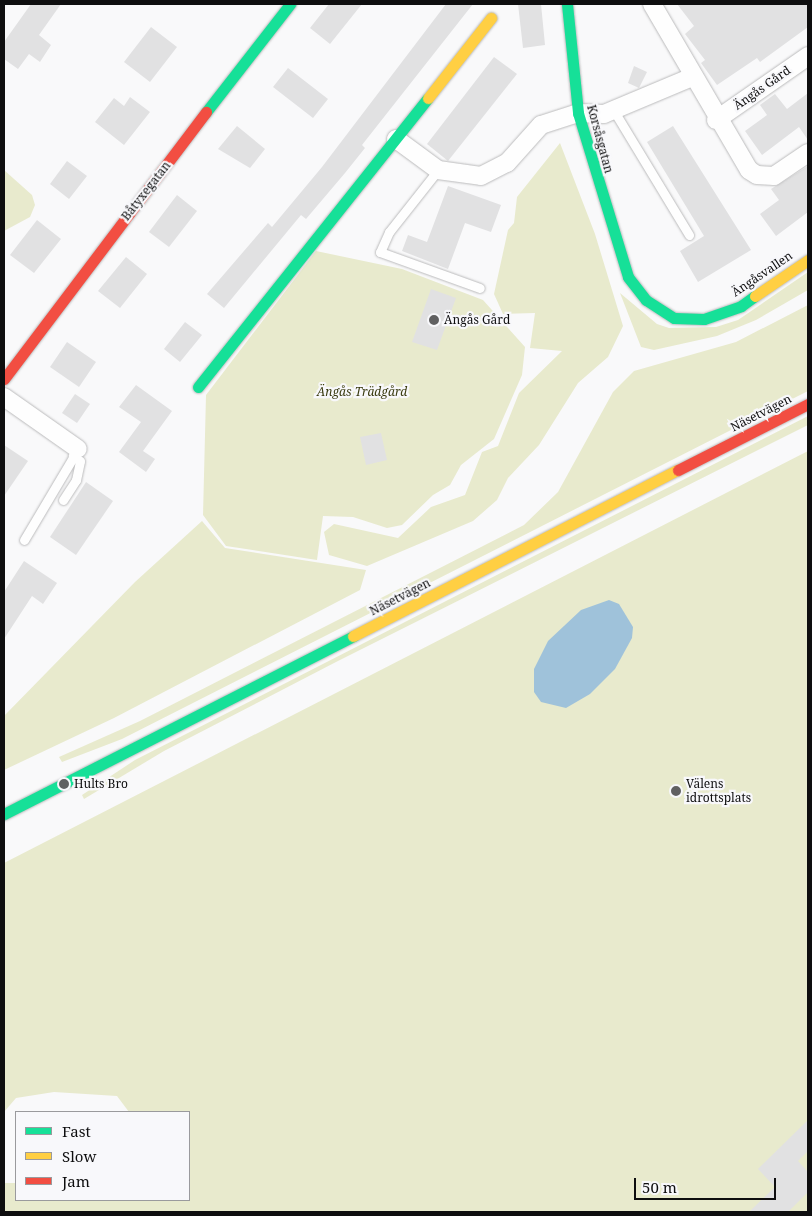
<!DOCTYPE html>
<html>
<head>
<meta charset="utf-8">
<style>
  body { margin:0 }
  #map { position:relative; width:812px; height:1216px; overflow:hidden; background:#f9f9fa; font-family:"Noto Serif",serif }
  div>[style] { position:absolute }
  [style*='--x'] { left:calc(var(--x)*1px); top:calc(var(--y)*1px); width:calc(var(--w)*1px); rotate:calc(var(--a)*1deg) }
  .green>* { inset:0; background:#e8eacd }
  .water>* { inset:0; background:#9fc2da }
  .building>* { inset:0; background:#e1e1e2 }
  .roads { filter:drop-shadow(0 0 1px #bbbbbc) drop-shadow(0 0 1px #bbbbbc) }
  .lane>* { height:9px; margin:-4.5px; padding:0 4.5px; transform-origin:4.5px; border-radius:4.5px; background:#fefefe }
  .street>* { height:18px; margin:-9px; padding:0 9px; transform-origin:9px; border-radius:9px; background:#fefefe }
  .fast>* { height:11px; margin:-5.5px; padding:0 5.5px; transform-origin:5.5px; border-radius:5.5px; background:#16e098 }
  .slow>* { height:11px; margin:-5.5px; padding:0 5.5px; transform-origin:5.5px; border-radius:5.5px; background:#ffcf43 }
  .jam>* { height:11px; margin:-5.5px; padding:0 5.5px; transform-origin:5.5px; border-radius:5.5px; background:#f24e42 }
  .dots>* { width:14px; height:14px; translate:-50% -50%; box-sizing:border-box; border:2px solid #f8f8fb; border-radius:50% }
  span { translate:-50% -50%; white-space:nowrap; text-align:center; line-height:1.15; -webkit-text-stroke:4.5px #f8f8fb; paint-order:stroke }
  .street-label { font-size:12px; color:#0e0e0f }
  .poi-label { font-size:12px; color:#0e0e0f }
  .left { translate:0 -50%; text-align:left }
  .park-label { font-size:12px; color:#3a3b10; font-style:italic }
  .frame { position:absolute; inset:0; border:5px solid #0e0e0f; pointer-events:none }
  .legend { position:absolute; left:15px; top:1111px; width:175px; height:90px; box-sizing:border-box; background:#f8f8fb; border:1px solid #9a9a9d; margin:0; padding:6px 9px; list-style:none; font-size:15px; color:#0e0e0f }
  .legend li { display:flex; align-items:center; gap:10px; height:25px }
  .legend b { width:25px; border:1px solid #9a9a9d }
  .scale { position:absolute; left:634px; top:1178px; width:142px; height:22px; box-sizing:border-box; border:2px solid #0e0e0f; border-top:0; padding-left:6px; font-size:15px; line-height:18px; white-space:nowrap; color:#0e0e0f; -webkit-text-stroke:4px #f8f8fb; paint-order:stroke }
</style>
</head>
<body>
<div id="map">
  <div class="green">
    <div style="clip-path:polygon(560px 143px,595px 234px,623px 326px,608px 357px,578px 383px,539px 445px,508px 478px,497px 500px,473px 521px,367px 566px,329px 555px,324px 532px,334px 524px,398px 538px,431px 507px,465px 495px,482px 452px,498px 446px,519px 393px,562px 351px,530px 348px,535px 313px,503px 314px,494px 294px,508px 230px,514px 223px,517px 197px)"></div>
    <div style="clip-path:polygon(4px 170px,32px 195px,35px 205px,30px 217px,4px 231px)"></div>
    <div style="clip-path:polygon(316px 251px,402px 269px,483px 300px,525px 347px,522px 375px,494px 439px,461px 465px,450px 485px,433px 495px,402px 525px,387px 528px,353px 517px,323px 516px,317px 560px,226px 546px,203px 515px,206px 395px)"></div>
    <div style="clip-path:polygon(808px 272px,808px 290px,756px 320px,717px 336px,654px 350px,641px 347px,620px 293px,657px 324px,669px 328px,716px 327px,738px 320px)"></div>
    <div style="clip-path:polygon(808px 305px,808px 391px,122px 739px,62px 762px,59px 757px,140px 721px,524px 525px,558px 492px,613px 392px,634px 371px,736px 342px)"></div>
    <div style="clip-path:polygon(808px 416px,808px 425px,336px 662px,164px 751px,84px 799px,82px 795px,135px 760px)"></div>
    <div style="clip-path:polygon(808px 451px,808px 1212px,4px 1212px,4px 1183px,16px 1183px,16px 1200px,189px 1200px,189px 1112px,129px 1112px,117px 1096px,54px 1092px,16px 1098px,4px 1112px,4px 863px)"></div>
    <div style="clip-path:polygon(202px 521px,225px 548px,366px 570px,360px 590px,114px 718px,4px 770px,4px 716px,135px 582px)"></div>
  </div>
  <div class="water">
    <div style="clip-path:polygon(609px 600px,619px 604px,633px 627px,632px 638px,615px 669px,590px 694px,566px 708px,541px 702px,534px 692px,534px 669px,548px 641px,581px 610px)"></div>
  </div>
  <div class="building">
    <div style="clip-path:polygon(31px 4px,61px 4px,39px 35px,51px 45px,40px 62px,29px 54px,18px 69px,4px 59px,4px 42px)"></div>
    <div style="clip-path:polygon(329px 4px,362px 4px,330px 44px,310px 28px)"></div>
    <div style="clip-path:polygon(446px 4px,473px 4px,362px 145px,365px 148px,345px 173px,306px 219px,301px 215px,224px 308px,207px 294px,268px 223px,272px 227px,322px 167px)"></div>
    <div style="clip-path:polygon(518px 4px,541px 4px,545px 45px,523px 48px)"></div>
    <div style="clip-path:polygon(677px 4px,808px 4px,808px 27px,760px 62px,757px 58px,717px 85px,701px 63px,705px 60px,685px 34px,694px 26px)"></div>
    <div style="clip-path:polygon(151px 27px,177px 47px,150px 82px,124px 62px)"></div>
    <div style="clip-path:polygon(494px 57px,517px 74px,448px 161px,427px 144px)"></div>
    <div style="clip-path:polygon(634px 66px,647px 72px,639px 88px,628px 83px)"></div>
    <div style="clip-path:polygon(288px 68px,328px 99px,313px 118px,273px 87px)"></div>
    <div style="clip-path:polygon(808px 93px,808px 140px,799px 127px,762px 155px,745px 131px,767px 115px,760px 105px,775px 94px,787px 109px)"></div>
    <div style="clip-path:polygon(130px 97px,150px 112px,124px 145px,95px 122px,114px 98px,124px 106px)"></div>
    <div style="clip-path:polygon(237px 126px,265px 149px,250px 168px,218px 149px)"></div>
    <div style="clip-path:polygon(673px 126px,751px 250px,698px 282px,680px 251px,704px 236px,647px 142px)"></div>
    <div style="clip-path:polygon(67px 161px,87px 176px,69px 199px,50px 184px)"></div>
    <div style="clip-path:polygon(808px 166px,808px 212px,776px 236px,760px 214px,779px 200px,771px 189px)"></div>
    <div style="clip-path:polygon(448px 186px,501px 205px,491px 232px,465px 223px,448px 269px,402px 251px,408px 235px,427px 242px)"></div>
    <div style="clip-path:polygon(177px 195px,197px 211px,169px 247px,149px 232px)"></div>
    <div style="clip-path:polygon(37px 220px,61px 239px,34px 273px,10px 255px)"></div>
    <div style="clip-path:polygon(126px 257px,147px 274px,120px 308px,98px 291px)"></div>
    <div style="clip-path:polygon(431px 289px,456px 298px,437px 350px,412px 342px)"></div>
    <div style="clip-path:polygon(185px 322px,202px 335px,180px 362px,164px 349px)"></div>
    <div style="clip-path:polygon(67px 342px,96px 362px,79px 387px,50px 367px)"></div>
    <div style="clip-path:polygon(136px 385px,172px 411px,143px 451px,155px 459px,146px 472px,119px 452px,141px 422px,119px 407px)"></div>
    <div style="clip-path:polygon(75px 394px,90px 404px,77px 423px,62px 413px)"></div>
    <div style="clip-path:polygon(381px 433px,387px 460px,366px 465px,360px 437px)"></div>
    <div style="clip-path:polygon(4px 445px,28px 461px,4px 496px)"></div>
    <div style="clip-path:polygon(86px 482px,113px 501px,76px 555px,50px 537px)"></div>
    <div style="clip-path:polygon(24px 561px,57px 583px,43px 604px,32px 596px,4px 639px,4px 592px)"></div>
    <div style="clip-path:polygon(808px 1120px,808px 1151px,798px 1161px,808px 1172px,808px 1192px,788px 1212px,749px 1212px,775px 1187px,758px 1169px)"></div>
  </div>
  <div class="roads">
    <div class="lane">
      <div style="--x:614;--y:111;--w:145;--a:58.8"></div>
      <div style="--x:438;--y:170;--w:79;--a:128.3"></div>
      <div style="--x:389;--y:232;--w:22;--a:114"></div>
      <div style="--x:380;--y:252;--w:106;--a:19.8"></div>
      <div style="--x:63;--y:500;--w:24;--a:-57"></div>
      <div style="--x:76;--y:480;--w:19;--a:-78"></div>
      <div style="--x:80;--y:461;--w:9;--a:-144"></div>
      <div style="--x:24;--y:540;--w:106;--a:-59.3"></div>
    </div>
    <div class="street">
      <div style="--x:652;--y:4;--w:192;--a:59.7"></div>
      <div style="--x:749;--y:170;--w:9;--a:32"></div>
      <div style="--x:757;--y:175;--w:17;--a:3"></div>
      <div style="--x:774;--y:176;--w:41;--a:-34.1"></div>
      <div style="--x:716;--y:120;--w:112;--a:-34.8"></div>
      <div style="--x:396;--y:139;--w:52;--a:36.4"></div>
      <div style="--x:438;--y:170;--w:43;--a:7.9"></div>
      <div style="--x:481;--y:176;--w:29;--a:-27"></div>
      <div style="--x:507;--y:163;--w:51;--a:-48.2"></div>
      <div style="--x:541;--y:125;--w:39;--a:-18"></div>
      <div style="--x:578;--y:113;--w:26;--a:2"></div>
      <div style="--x:604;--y:114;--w:95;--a:-22.8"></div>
      <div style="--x:4;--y:397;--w:90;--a:35.1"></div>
    </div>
    <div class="fast">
      <div style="--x:567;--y:4;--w:110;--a:84.2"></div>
      <div style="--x:578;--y:113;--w:171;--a:73"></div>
      <div style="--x:628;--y:277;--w:29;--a:52"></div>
      <div style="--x:646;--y:300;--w:33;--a:33"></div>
      <div style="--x:674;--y:318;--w:30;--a:2"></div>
      <div style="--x:704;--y:319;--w:39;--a:-19"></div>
      <div style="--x:741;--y:306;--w:17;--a:-36"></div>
      <div style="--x:206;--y:112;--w:137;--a:-52.1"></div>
      <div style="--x:198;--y:387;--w:369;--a:-51.5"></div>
      <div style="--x:4;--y:814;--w:392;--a:-27"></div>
    </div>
    <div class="slow">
      <div style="--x:428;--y:98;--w:102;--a:-51.8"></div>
      <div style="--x:755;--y:296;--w:64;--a:-34.2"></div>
      <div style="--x:353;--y:636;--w:365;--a:-27.1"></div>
    </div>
    <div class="jam">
      <div style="--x:4;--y:379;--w:335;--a:-52.9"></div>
      <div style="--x:678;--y:470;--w:146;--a:-26.9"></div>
    </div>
  </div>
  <div class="dots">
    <div style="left:434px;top:320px;background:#606061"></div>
    <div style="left:64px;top:784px;background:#606061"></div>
    <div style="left:676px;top:791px;background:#606061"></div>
  </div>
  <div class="street-label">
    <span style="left:762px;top:88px;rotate:-35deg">Ängås Gård</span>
    <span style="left:600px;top:139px;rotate:75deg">Korsåsgatan</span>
    <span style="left:146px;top:191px;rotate:-52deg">Båtyxegatan</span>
    <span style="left:762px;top:274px;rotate:-34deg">Ängåsvallen</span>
    <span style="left:761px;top:413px;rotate:-27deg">Näsetvägen</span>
    <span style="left:400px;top:597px;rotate:-27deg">Näsetvägen</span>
  </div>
  <div class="poi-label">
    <span class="left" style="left:444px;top:320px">Ängås Gård</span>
    <span class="left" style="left:74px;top:784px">Hults Bro</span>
    <span class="left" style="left:686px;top:791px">Välens<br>idrottsplats</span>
  </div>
  <div class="park-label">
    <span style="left:362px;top:392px">Ängås Trädgård</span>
  </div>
  <div class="frame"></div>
  <ul class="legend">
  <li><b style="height:6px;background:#16e098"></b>Fast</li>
  <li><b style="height:6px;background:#ffcf43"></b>Slow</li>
  <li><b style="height:6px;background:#f24e42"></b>Jam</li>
  </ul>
  <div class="scale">50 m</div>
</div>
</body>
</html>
